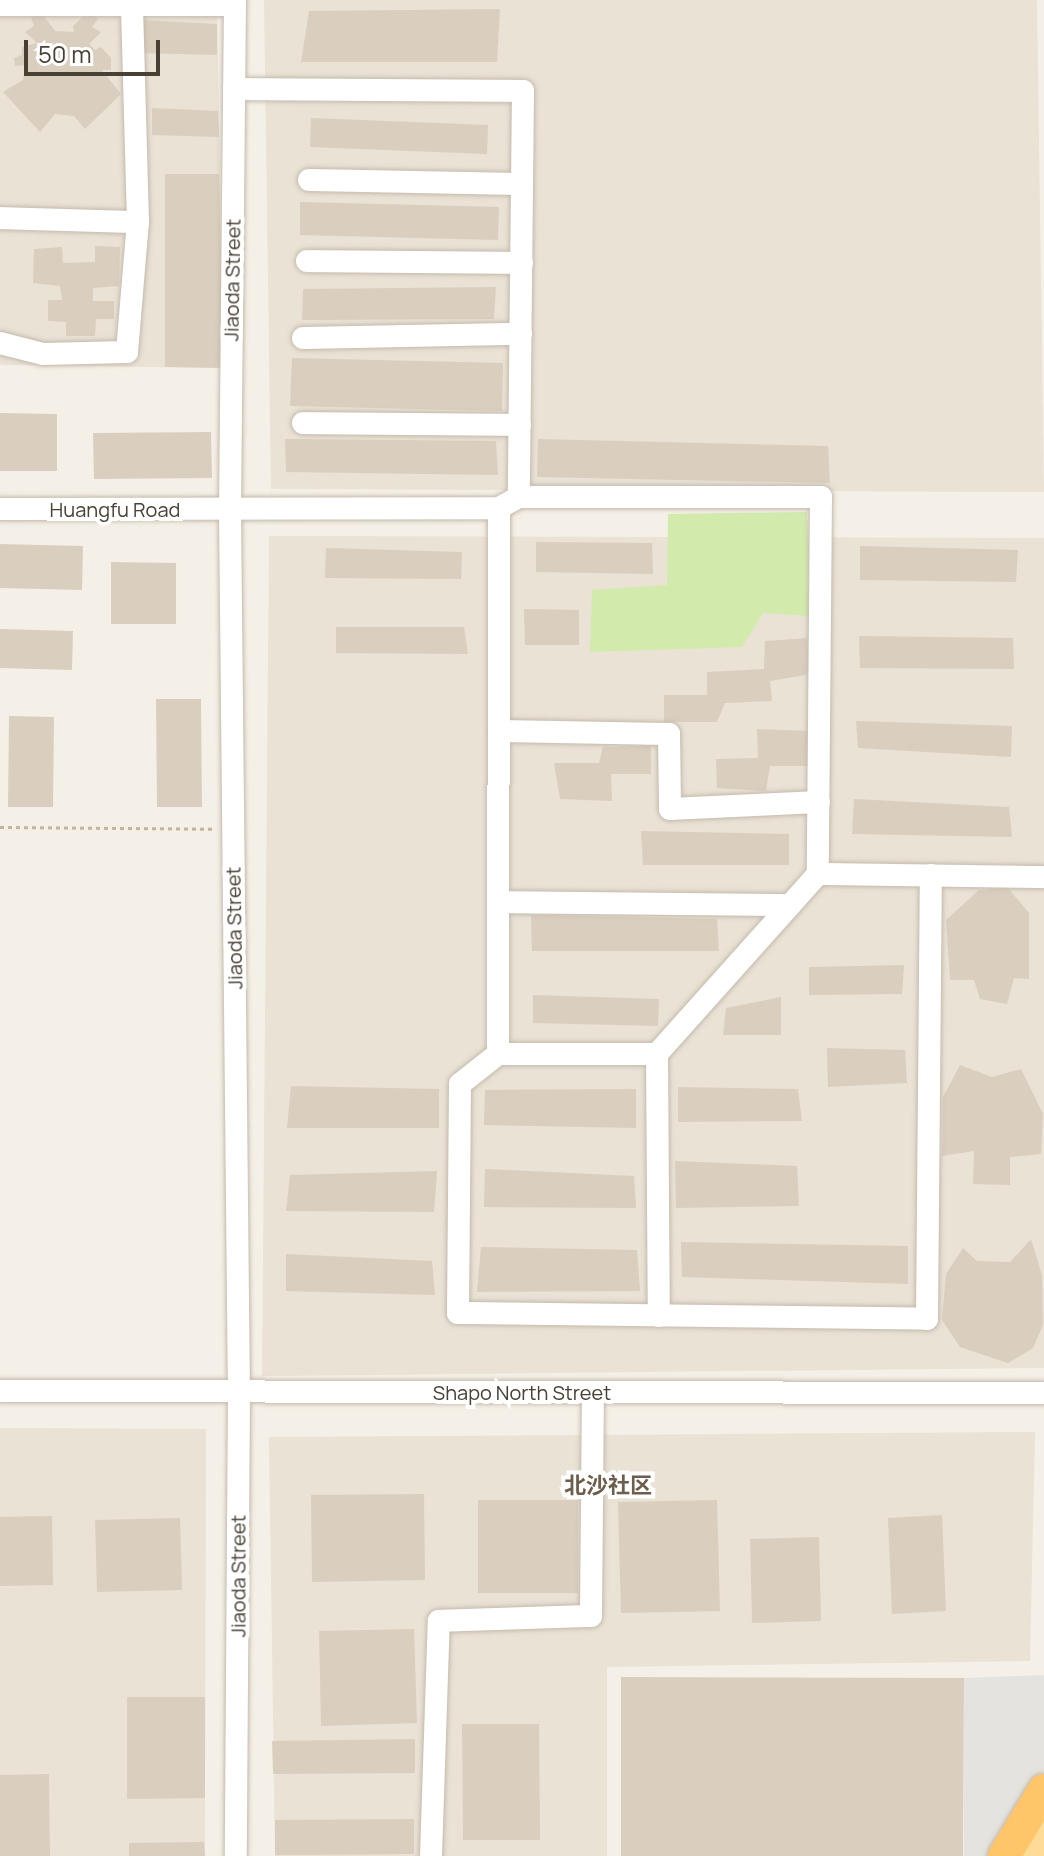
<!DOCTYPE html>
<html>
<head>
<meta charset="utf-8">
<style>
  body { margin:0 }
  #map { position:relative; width:1044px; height:1856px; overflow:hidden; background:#f5f0e7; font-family:Manrope,"Noto Sans SC",sans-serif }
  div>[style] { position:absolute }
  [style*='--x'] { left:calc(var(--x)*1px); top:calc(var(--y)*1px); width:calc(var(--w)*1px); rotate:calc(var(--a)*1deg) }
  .residential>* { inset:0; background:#e9e2d5 }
  .green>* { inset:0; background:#d2ebad }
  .parking>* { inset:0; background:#e5e3df }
  .building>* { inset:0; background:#dacebf }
  .path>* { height:3px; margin-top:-1.5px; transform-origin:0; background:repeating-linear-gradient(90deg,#c3b399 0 4px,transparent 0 8px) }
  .roads { filter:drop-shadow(0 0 2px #c4baac) drop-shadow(0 0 2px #c4baac) }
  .minor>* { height:22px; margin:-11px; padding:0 11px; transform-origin:11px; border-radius:11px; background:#fff }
  .major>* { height:28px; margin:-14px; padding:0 14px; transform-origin:14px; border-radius:14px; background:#ffdc96 }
  .highway>* { height:32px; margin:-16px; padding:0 16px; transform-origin:16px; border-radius:16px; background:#ffc568 }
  span { translate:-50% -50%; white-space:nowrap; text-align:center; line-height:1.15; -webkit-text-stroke:8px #fff; paint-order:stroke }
  .street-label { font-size:20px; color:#484035 }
  .neighbourhood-label { font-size:22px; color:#6c5d4c; font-weight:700 }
  .scale { position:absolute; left:24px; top:40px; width:136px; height:36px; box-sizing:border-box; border:4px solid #484035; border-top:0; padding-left:10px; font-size:24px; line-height:28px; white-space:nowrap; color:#484035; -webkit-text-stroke:6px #fff; paint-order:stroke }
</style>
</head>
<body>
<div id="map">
  <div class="residential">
    <div style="clip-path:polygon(0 0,217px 0,223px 368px,0 365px)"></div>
    <div style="clip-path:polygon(264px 0,1037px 0,1044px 492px,271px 489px)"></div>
    <div style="clip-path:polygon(269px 536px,1044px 538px,1044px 1368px,262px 1376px)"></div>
    <div style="clip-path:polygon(0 1428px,206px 1429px,205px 1856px,0 1856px)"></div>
    <div style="clip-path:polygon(1035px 1432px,1030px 1661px,607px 1667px,607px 1856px,275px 1856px,269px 1437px)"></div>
  </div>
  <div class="green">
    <div style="clip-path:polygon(807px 512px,811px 616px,763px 613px,742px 647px,590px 652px,592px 590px,667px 585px,668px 514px)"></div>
  </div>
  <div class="parking">
    <div style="clip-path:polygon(1044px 1675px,1044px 1771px,991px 1856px,964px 1856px,964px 1678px)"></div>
  </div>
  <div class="building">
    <div style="clip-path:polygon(500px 9px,497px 62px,301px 62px,309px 11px)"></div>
    <div style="clip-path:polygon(89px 11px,98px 19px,92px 27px,101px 32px,89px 44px,95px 50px,101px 47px,111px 58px,111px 70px,102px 70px,121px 94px,85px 129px,74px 116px,55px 114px,40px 132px,3px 92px,23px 80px,25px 65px,15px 66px,14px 58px,22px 55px,22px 47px,37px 43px,25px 32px,34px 26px,31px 18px,41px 12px,55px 31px,74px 32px,73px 26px)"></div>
    <div style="clip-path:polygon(141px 20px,217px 24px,217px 55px,140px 53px)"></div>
    <div style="clip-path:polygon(152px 108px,218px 111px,219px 137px,152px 135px)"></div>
    <div style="clip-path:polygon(311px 118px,488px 125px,487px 154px,310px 147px)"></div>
    <div style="clip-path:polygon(165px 174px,219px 174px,223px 368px,165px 367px)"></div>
    <div style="clip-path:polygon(300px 202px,499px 207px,498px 240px,300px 235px)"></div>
    <div style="clip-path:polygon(95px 246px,120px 247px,119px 286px,93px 288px,93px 301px,114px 301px,114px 319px,96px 319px,95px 336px,66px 336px,66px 322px,48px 321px,48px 300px,62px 300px,60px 286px,33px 283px,34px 249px,62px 247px,63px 263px,95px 262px)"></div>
    <div style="clip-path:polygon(496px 287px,494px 319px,302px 320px,303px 289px)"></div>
    <div style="clip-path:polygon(292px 358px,503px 363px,502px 411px,290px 406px)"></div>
    <div style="clip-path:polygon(0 413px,57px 414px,57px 471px,0 471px)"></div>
    <div style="clip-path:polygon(211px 432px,212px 478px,94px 479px,93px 433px)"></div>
    <div style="clip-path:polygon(285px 439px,496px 441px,498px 475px,286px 472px)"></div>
    <div style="clip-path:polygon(538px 439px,828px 446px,830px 483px,537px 477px)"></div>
    <div style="clip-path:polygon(536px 542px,652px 543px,653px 574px,536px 572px)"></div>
    <div style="clip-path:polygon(0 544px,83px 546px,82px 590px,0 588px)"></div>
    <div style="clip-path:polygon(860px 546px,1018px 550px,1016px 582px,860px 580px)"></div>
    <div style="clip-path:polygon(326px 548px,462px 552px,461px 579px,325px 578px)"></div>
    <div style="clip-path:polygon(111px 562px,176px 563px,176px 624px,111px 624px)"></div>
    <div style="clip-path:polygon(524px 609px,579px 610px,579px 645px,525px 645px)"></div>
    <div style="clip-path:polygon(336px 627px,464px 627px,468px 654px,336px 653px)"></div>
    <div style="clip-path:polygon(0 629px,73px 631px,72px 670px,0 668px)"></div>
    <div style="clip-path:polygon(859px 636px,1013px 638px,1014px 669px,860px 668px)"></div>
    <div style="clip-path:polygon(807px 638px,810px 674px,770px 681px,772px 701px,725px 703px,717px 722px,664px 722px,664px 695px,707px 695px,707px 672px,764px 669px,765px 641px)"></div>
    <div style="clip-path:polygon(156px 699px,201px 699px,202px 807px,157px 807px)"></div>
    <div style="clip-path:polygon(9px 716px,54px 717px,53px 807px,8px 807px)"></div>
    <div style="clip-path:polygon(856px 721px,1012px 726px,1011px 757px,858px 748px)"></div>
    <div style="clip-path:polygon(757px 729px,809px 731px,810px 766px,770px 766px,766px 791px,717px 788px,716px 759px,758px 758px)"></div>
    <div style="clip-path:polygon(651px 746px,651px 774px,611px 774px,612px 801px,560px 799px,554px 763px,599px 763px,603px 747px)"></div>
    <div style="clip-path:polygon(854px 799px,1009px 807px,1012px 837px,852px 834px)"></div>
    <div style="clip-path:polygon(641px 831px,789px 834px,789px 865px,643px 865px)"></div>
    <div style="clip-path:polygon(1008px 888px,1029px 913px,1029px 979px,1014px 978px,1007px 1004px,980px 999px,974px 980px,950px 980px,946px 920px,979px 890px)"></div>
    <div style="clip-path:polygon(531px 915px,717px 919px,719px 951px,532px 951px)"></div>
    <div style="clip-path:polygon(904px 965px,902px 994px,809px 995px,809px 967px)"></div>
    <div style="clip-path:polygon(533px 995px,659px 999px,658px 1026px,533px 1023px)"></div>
    <div style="clip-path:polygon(781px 997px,781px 1035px,723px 1035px,726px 1008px)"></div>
    <div style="clip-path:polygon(827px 1048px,905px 1050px,907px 1083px,828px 1087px)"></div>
    <div style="clip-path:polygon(960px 1065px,992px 1077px,1021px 1069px,1043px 1114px,1041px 1154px,1010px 1157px,1010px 1185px,973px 1184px,974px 1151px,942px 1156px,943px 1097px)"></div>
    <div style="clip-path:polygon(291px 1086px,439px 1089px,439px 1128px,287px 1128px)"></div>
    <div style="clip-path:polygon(678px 1087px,798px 1089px,802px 1121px,678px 1122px)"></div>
    <div style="clip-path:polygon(636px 1089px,636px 1128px,484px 1125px,485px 1090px)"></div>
    <div style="clip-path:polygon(675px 1161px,797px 1166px,799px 1206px,676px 1208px)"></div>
    <div style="clip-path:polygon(485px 1169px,634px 1176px,636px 1208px,484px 1207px)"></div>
    <div style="clip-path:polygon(437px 1171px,434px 1212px,286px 1211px,290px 1175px)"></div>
    <div style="clip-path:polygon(1031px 1239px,1042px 1275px,1043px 1325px,1033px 1348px,1008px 1363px,960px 1347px,942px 1320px,946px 1274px,963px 1248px,977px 1261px,1010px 1262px)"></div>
    <div style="clip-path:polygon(681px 1242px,908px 1246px,908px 1284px,682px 1277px)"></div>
    <div style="clip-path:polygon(481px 1247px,637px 1250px,640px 1291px,477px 1292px)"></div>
    <div style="clip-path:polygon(286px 1254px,432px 1261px,435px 1295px,286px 1291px)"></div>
    <div style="clip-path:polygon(424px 1494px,425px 1580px,312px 1582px,311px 1495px)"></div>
    <div style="clip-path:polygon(478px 1500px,578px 1500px,578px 1593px,478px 1593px)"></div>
    <div style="clip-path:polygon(717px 1500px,720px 1611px,621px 1613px,618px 1502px)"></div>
    <div style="clip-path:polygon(942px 1515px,946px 1611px,892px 1614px,888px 1518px)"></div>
    <div style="clip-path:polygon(52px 1516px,53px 1585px,0 1586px,0 1517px)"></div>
    <div style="clip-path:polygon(180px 1518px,182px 1590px,97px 1592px,95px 1520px)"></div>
    <div style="clip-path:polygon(819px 1537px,821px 1621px,752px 1623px,750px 1539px)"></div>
    <div style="clip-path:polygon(414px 1629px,417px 1723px,321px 1726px,319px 1631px)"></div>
    <div style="clip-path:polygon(621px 1677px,964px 1678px,963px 1856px,621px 1856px)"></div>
    <div style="clip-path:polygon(127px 1697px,205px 1697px,205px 1798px,127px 1799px)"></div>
    <div style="clip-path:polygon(462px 1724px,539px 1724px,540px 1840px,463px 1840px)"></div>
    <div style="clip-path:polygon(415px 1739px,415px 1773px,273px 1774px,272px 1741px)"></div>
    <div style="clip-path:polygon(49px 1774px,50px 1856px,0 1856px,0 1775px)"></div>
    <div style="clip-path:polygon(414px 1819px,414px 1854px,275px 1855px,275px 1820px)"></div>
    <div style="clip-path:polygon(204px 1842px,205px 1856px,129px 1856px,129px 1843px)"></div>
  </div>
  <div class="path">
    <div style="--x:0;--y:827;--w:212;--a:0.5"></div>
  </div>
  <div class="roads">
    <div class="minor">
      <div style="--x:235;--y:0;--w:510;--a:90.56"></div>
      <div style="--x:230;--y:510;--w:883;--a:89.42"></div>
      <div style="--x:239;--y:1393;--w:463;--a:90.4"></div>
      <div style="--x:0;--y:5;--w:235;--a:0"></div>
      <div style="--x:234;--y:89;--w:289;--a:0.4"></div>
      <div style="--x:523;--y:91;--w:406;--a:90.6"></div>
      <div style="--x:309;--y:180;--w:213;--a:1.1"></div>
      <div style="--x:0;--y:218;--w:138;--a:1.7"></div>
      <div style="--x:138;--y:222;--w:217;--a:-91.6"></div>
      <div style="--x:307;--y:261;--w:215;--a:0.5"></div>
      <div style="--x:303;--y:338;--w:218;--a:-1.1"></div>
      <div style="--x:0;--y:343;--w:44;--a:14.3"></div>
      <div style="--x:43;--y:354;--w:84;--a:-1.4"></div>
      <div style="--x:127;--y:352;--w:130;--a:-85.2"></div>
      <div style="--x:303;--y:423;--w:217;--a:0.5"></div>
      <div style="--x:499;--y:508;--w:546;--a:90.1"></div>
      <div style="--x:498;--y:1054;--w:159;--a:0"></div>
      <div style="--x:657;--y:1054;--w:241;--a:-48.2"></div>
      <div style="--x:0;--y:509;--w:499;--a:-0.1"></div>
      <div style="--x:499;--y:508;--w:23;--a:-29"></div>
      <div style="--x:519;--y:497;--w:302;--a:0"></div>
      <div style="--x:821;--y:497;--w:377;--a:90.5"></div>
      <div style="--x:818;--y:874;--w:226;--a:0.8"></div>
      <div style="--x:499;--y:731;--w:170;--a:1"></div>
      <div style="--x:669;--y:734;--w:75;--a:89.2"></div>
      <div style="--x:670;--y:809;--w:149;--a:-2.7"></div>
      <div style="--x:498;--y:902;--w:292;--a:0.6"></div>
      <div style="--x:498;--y:1054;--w:48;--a:141.7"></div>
      <div style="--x:460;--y:1084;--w:229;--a:90.5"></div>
      <div style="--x:458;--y:1313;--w:469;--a:0.7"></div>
      <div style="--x:927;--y:1319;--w:444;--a:-89.5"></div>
      <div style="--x:657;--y:1054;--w:262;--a:89.6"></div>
      <div style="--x:0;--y:1391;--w:1044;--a:0.11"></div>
      <div style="--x:431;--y:1856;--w:235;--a:-88.1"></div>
      <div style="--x:439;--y:1621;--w:152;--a:-1.9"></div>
      <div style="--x:591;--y:1616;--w:224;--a:-89.5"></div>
    </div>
    <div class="major">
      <div style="--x:1033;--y:1856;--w:25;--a:-64"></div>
    </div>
    <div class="highway">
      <div style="--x:1004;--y:1856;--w:77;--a:-58.8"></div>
    </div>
  </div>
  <div class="street-label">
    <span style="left:232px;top:280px;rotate:-89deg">Jiaoda Street</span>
    <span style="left:115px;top:509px">Huangfu Road</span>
    <span style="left:234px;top:928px;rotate:-91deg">Jiaoda Street</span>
    <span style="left:522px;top:1392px">Shapo North Street</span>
    <span style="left:238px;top:1576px;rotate:-90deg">Jiaoda Street</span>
  </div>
  <div class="neighbourhood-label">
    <span style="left:608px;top:1486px">北沙社区</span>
  </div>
  <div class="scale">50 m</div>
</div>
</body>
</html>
